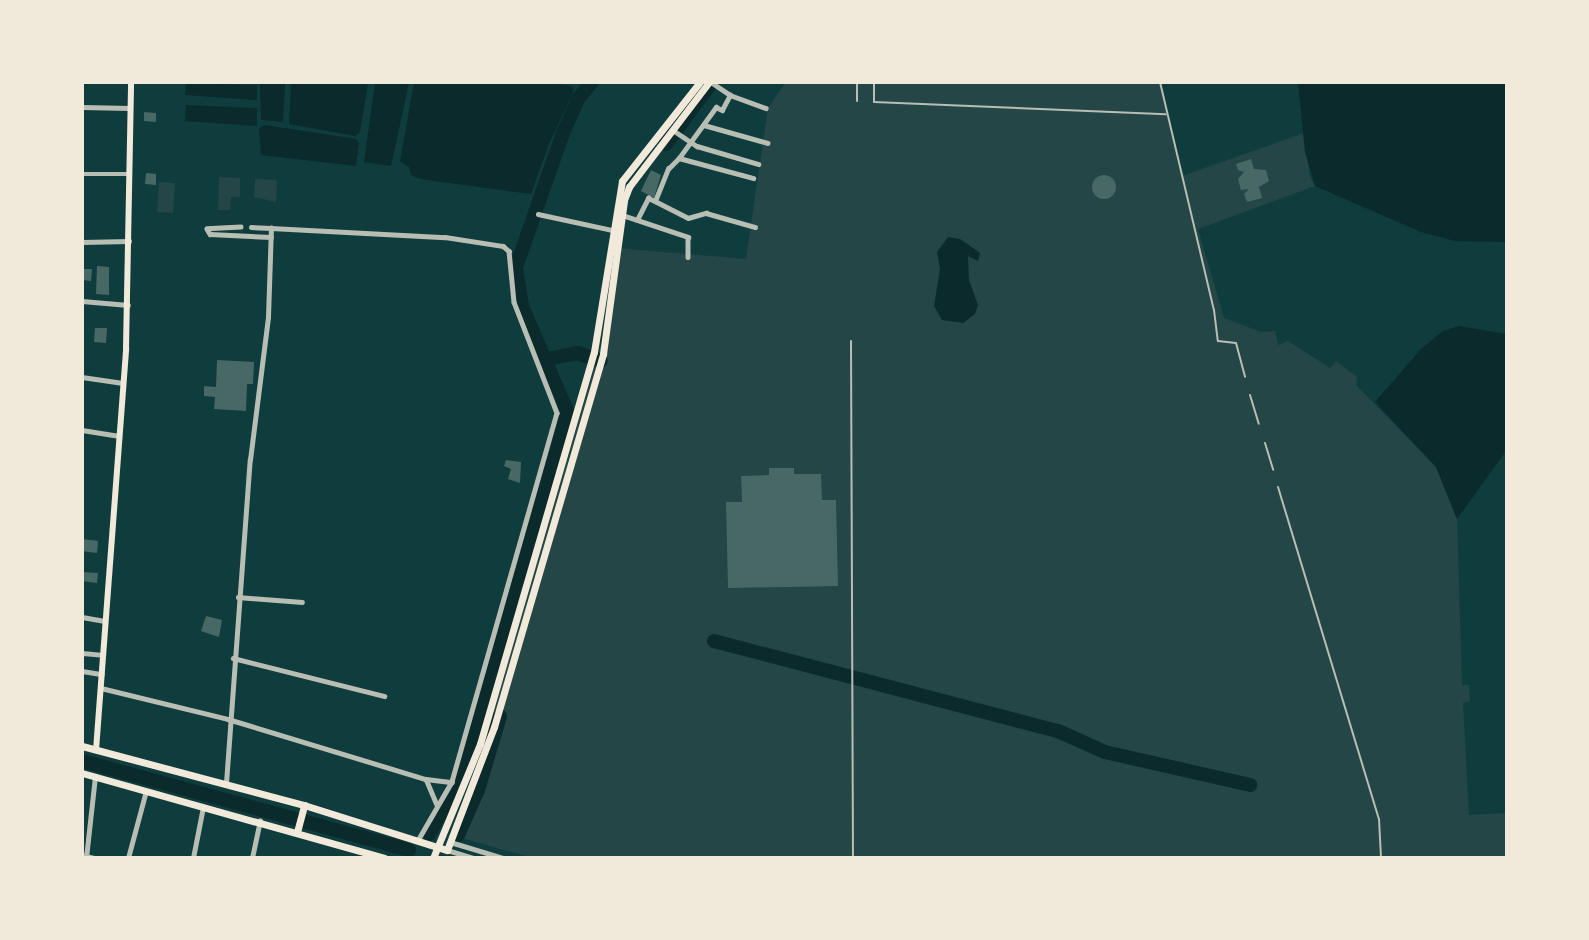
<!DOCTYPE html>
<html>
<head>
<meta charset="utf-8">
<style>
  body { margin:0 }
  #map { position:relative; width:1589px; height:940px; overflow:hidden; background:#0f3d3e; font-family:"Times New Roman",serif }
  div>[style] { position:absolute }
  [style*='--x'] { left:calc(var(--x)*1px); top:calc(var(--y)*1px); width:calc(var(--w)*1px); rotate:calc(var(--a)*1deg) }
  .green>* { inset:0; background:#244646 }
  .water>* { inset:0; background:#0a2a2b }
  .river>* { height:14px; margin:-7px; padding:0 7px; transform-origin:7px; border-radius:7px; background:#0a2a2b }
  .building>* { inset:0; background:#486865 }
  .round { border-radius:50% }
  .service>* { height:2px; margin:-1px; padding:0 1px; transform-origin:1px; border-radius:1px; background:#b8beb3 }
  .minor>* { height:4.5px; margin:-2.25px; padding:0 2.25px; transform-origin:2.25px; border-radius:2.25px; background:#b8beb3 }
  .tertiary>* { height:5px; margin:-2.5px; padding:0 2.5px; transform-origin:2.5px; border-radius:2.5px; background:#b8beb3 }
  .secondary>* { height:6px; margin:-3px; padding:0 3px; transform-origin:3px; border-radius:3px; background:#f1e9da }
  .primary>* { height:7px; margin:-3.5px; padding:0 3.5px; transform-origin:3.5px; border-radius:3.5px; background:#f1e9da }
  span { translate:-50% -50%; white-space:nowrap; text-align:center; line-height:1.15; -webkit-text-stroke:4.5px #f1e9da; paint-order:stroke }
  .frame { position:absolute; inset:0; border:84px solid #f1e9da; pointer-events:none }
</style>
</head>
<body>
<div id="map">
  <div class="green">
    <div style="clip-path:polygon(785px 83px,1160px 83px,1182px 176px,1304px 133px,1310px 177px,1315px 186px,1198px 229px,1224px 318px,1261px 332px,1275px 331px,1278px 345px,1288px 341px,1330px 368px,1336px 361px,1357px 377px,1356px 385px,1436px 467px,1457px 519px,1462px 685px,1469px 685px,1470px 701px,1463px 703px,1469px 815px,1506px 813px,1506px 857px,532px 858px,452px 835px,472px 785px,610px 314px,617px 248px,746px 259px,768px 108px)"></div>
    <div style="clip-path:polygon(219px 177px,240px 178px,240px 197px,231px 197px,230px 210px,218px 210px)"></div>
    <div style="clip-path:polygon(255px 179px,277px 180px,276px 202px,254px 197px)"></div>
    <div style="clip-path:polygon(159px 182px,175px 183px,173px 213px,157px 212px)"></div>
  </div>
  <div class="water">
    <div style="clip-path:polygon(186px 83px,257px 85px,257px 100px,185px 95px)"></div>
    <div style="clip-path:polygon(260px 83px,285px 83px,283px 122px,261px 120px)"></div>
    <div style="clip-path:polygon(291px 83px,368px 83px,360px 132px,355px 136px,289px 124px)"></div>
    <div style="clip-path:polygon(375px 83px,409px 83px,391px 166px,364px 162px)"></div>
    <div style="clip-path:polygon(548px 83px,572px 86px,574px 90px,549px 144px,531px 194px,420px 179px,411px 175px,409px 167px,400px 161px,414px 83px)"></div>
    <div style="clip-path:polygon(1298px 83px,1506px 83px,1506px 242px,1455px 241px,1421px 232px,1315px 186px,1305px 152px)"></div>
    <div style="clip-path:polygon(186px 105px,257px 108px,257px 126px,185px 121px)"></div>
    <div style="clip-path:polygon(265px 125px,356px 139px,359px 143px,356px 166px,261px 155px,259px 128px)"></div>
    <div style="clip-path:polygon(948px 237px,960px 239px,980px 253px,978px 261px,968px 256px,969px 280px,978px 305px,975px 314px,963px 323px,942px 320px,934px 306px,940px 269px,937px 252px)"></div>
    <div style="clip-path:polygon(1459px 326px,1506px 334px,1506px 451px,1457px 519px,1436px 467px,1375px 402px,1421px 349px,1443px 331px)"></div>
  </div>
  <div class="river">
    <div style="--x:666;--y:144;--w:77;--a:-53.4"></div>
    <div style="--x:547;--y:359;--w:31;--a:-11"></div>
    <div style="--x:577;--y:353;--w:25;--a:18"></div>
    <div style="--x:714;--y:641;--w:356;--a:14.7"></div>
    <div style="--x:1058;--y:731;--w:51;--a:24.1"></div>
    <div style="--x:1105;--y:752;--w:149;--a:12.8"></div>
    <div style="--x:82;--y:761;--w:339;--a:15.2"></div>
    <div style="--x:429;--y:834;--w:56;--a:-60.3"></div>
    <div style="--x:457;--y:785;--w:59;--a:-70.3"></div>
    <div style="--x:477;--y:729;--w:330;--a:-74.2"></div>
    <div style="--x:567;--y:411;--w:114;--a:-113.2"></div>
    <div style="--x:522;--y:306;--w:39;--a:-99"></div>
    <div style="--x:516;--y:267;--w:142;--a:-70.7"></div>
    <div style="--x:563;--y:133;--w:37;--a:-66"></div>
    <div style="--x:578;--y:99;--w:22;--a:-51"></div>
    <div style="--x:458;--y:835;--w:49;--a:-66"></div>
    <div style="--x:478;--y:790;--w:77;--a:-73.4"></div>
  </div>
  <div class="building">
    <div style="clip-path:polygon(144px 112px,156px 113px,156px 122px,144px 121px)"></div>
    <div style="clip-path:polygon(1251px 159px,1254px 169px,1266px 170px,1269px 181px,1259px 187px,1262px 198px,1247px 202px,1244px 194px,1249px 189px,1241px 190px,1238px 179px,1244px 172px,1238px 170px,1236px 164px)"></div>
    <div style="clip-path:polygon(651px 170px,661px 175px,654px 198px,641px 191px)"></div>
    <div style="clip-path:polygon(146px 173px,156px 174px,156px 185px,145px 184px)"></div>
    <div class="round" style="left:1092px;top:175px;width:24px;height:24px"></div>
    <div style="clip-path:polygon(97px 266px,109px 267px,109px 295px,96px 294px)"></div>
    <div style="clip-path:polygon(82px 269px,92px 269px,91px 281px,82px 280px)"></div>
    <div style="clip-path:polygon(95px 328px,107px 328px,106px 343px,94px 342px)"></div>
    <div style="clip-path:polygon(217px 360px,254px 362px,253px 384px,247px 384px,246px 411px,214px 409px,215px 397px,204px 396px,204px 386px,216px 387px)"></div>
    <div style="clip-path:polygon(506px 460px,521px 462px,520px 483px,508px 479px,511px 469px,504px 466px)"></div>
    <div style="clip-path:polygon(769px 468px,794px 468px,794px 474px,821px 474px,822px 500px,836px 500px,838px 586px,728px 588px,726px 502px,742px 502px,741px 476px,769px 475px)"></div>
    <div style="clip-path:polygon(82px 539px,98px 541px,97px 553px,82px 551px)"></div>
    <div style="clip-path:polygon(82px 572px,98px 573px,97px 583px,82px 581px)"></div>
    <div style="clip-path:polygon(206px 616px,222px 620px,219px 637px,201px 631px)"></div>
  </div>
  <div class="service">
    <div style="--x:874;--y:82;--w:20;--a:90"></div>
    <div style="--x:874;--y:102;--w:292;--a:2.4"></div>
    <div style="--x:1160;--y:82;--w:234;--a:76.7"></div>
    <div style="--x:1214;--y:310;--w:31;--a:83"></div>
    <div style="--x:1218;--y:341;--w:18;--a:6"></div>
    <div style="--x:1236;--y:343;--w:35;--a:75"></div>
    <div style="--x:857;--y:101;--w:19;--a:-90"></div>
    <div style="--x:851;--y:341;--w:517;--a:89.78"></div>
    <div style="--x:1250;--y:395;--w:30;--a:73"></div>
    <div style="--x:1265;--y:443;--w:28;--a:73"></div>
    <div style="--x:1278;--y:487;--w:347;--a:73.1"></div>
    <div style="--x:1379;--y:819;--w:39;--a:87"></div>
  </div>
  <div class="minor">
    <div style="--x:711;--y:82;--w:23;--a:34"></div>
    <div style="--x:730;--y:95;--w:38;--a:20"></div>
    <div style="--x:82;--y:107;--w:48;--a:1.2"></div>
    <div style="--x:704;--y:125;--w:66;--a:15.7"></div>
    <div style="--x:673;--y:130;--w:29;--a:34"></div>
    <div style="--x:697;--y:146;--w:64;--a:16.4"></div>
    <div style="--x:679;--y:158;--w:63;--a:-54"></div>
    <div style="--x:716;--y:107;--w:7;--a:27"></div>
    <div style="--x:722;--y:110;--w:17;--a:-62"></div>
    <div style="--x:82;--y:174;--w:46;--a:0"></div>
    <div style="--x:655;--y:201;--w:37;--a:27"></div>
    <div style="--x:688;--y:218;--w:19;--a:-16"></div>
    <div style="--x:706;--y:213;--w:51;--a:15.9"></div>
    <div style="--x:538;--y:214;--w:76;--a:12.2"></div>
    <div style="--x:622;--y:215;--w:70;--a:18.4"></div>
    <div style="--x:688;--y:237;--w:20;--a:90"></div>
    <div style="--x:637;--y:220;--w:25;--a:-63"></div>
    <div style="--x:648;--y:198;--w:8;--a:23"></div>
    <div style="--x:655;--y:201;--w:35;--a:-68"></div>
    <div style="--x:668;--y:169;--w:16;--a:-45"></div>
    <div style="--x:679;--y:158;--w:77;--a:15.1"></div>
    <div style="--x:241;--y:227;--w:34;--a:177"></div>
    <div style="--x:207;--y:229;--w:6;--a:59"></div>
    <div style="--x:210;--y:234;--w:61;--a:2.8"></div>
    <div style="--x:251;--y:227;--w:20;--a:3"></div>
    <div style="--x:82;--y:242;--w:47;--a:-1.2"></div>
    <div style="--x:82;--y:301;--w:46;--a:5"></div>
    <div style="--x:82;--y:377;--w:41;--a:8.3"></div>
    <div style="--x:82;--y:430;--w:36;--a:9"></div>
    <div style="--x:238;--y:597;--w:64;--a:4.5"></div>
    <div style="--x:82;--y:617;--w:23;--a:10"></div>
    <div style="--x:82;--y:653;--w:21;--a:5"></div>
    <div style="--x:233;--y:658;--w:156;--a:14.1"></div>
    <div style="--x:82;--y:671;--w:20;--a:9"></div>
    <div style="--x:101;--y:688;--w:131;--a:13.7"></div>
    <div style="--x:228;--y:719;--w:207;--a:16.9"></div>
    <div style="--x:426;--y:779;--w:26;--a:7"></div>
    <div style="--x:426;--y:779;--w:28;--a:67"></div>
    <div style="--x:226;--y:783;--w:324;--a:-85.8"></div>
    <div style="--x:250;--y:460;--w:144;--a:-82.8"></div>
    <div style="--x:268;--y:317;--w:89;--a:-88.1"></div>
    <div style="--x:271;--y:228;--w:174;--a:3"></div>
    <div style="--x:445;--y:237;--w:59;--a:8.8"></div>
    <div style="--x:503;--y:246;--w:8;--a:40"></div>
    <div style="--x:509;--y:251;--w:51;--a:84.4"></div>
    <div style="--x:514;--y:302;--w:119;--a:68.8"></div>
    <div style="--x:557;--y:413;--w:384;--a:105.9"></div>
    <div style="--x:452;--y:782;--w:66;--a:120.1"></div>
    <div style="--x:82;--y:855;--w:12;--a:14"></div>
    <div style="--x:86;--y:858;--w:82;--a:-83.7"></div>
    <div style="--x:128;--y:858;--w:69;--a:-75"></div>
    <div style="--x:193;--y:858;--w:52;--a:-78.9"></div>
    <div style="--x:252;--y:858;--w:38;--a:-78"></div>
  </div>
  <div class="tertiary">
    <div style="--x:450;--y:842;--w:55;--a:16.8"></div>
    <div style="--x:447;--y:850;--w:28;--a:17"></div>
  </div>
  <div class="secondary">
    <div style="--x:96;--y:750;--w:403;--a:-85.7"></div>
    <div style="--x:126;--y:348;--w:266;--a:-88.9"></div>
  </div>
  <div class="primary">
    <div style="--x:82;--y:746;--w:230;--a:14.9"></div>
    <div style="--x:304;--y:805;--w:150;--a:17.5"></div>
    <div style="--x:447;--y:850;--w:132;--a:-69.1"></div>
    <div style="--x:494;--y:727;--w:389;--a:-73.7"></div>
    <div style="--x:603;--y:354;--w:155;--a:-82.2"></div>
    <div style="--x:624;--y:200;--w:14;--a:-69"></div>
    <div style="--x:629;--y:187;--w:132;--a:-52.7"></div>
    <div style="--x:82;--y:773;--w:314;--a:15.7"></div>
    <div style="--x:297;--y:832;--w:28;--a:-75"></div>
    <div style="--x:433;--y:858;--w:123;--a:-67.6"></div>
    <div style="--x:480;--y:744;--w:408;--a:-73.8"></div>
    <div style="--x:594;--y:352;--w:173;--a:-80.7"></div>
    <div style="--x:622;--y:181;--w:126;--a:-51.8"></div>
  </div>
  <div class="frame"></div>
</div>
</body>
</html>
